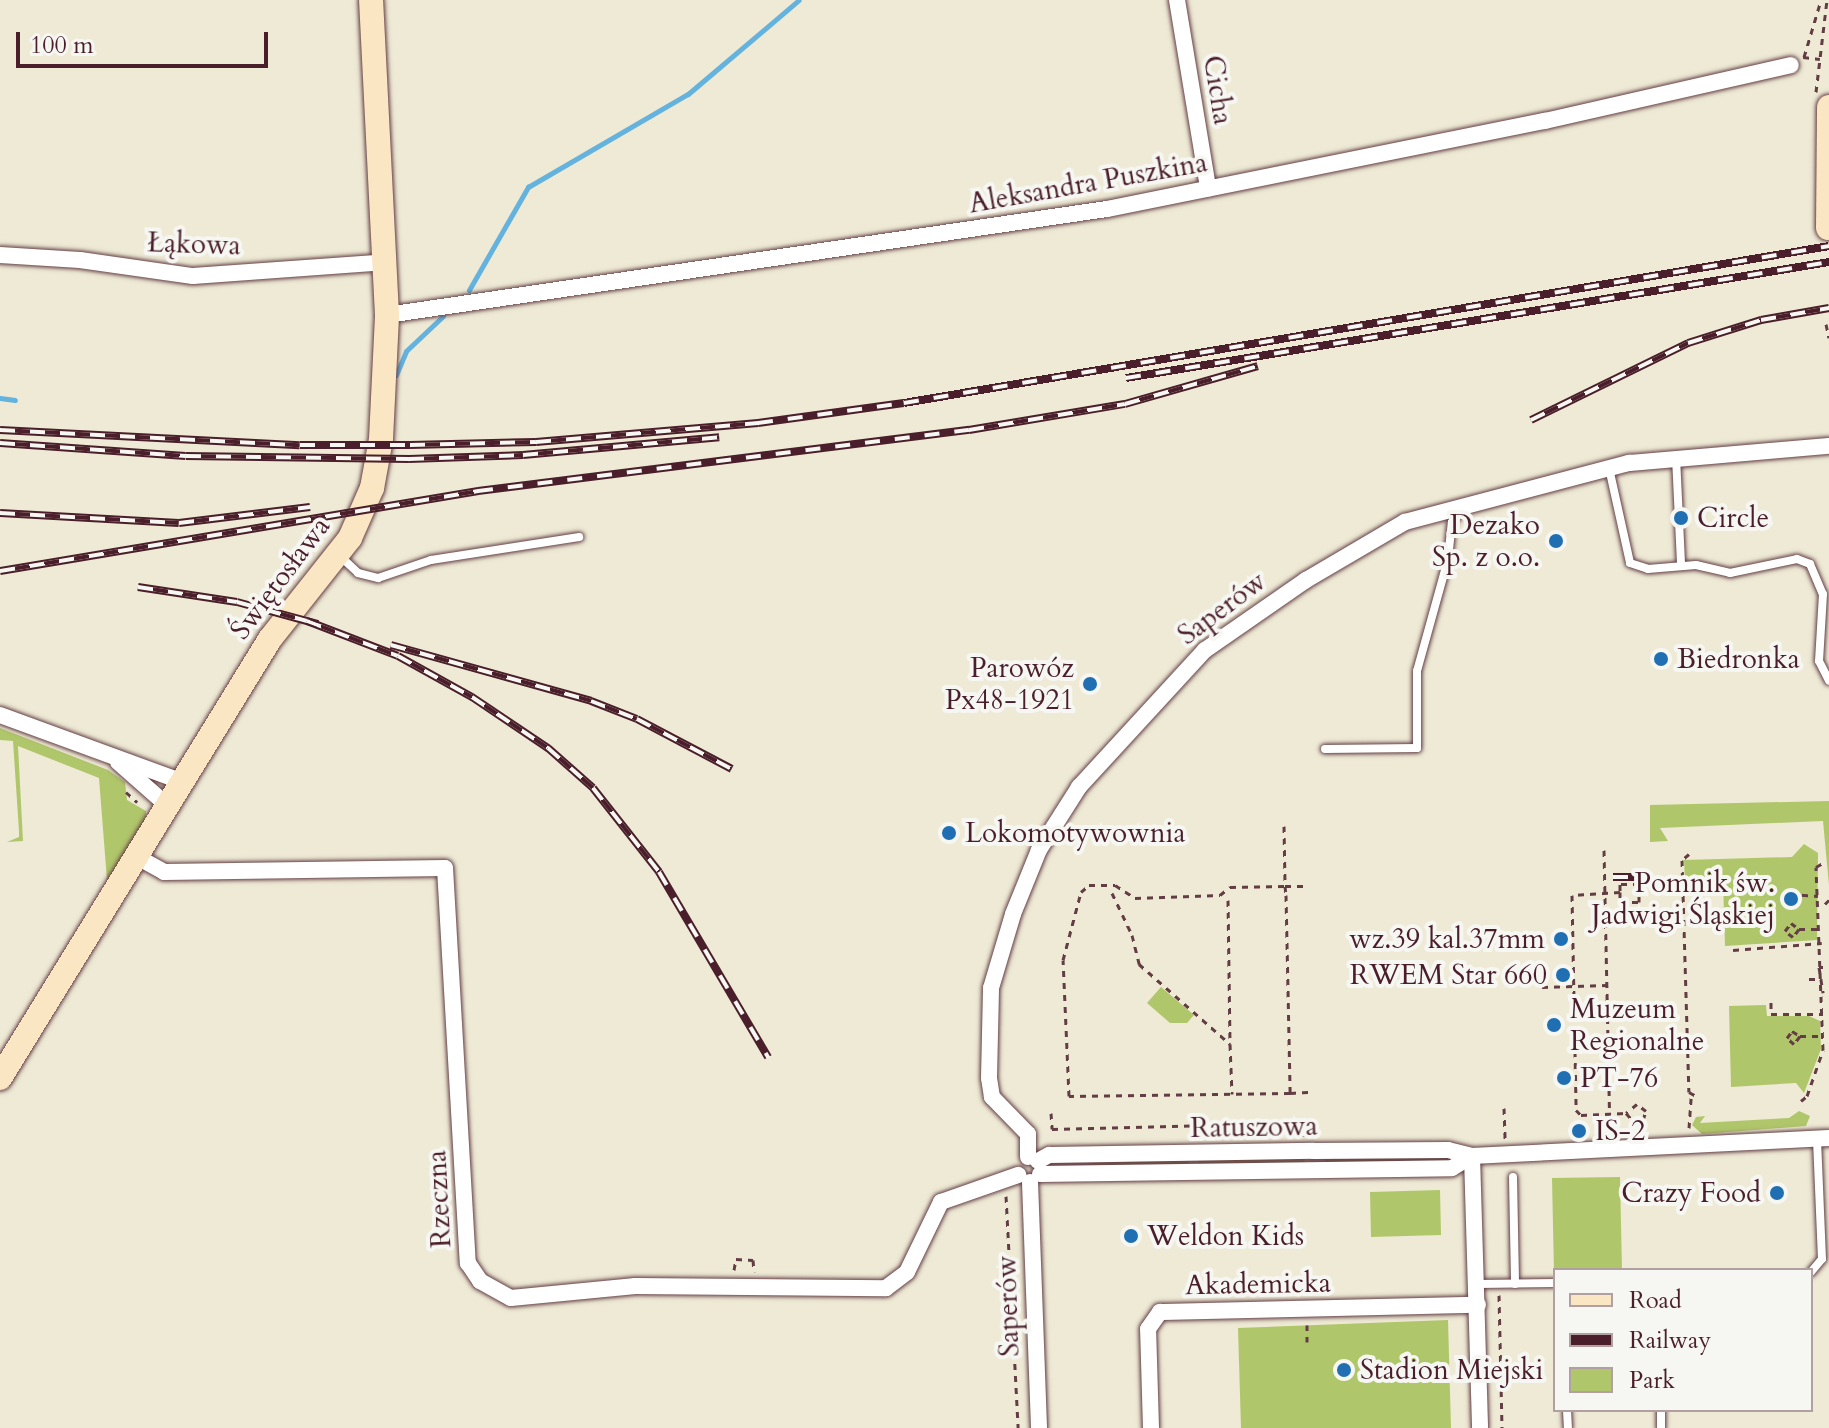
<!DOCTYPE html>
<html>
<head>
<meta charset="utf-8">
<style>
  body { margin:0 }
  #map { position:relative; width:1829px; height:1428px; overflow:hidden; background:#eeead5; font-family:Cardo,serif }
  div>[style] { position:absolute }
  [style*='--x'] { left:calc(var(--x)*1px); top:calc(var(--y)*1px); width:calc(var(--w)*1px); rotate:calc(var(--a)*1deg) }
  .green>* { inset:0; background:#b0c66b }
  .stream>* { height:5px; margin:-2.5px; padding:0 2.5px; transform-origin:2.5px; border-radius:2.5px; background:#64b2de }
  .path>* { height:3px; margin-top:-1.5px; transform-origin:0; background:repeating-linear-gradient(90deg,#633d44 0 6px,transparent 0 12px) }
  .roads { filter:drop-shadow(0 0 2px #633d44) drop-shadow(0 0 2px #633d44) }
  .lane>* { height:8px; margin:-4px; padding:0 4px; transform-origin:4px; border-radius:4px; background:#fff }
  .street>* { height:16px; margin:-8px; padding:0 8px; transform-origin:8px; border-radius:8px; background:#fff }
  .secondary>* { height:24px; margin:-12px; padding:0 12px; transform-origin:12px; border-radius:12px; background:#fbe6c4 }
  .rail>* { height:8px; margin-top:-4px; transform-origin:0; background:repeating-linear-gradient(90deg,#f6f6f2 0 15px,#4a1f2b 0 30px); box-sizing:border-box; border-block:2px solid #4a1f2b }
  .dots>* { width:22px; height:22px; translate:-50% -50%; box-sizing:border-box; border:4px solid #f6f6f2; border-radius:50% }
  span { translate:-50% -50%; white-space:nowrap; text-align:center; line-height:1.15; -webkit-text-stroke:8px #f6f6f2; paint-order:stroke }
  .street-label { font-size:28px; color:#4a1f2b }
  .poi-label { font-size:28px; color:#4a1f2b }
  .left { translate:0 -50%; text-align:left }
  .right { translate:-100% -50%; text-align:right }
  .legend { position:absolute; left:1553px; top:1268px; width:260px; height:144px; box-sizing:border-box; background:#f6f6f2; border:2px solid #b1a0a2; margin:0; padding:10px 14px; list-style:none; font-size:24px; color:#4a1f2b }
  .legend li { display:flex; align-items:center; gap:16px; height:40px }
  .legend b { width:40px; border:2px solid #b1a0a2 }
  .scale { position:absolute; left:16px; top:32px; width:252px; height:36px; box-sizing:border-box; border:4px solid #4a1f2b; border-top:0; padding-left:10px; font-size:24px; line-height:28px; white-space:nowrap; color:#4a1f2b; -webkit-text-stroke:6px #f6f6f2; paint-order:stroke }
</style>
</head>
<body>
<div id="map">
  <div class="green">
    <div style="clip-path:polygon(0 728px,108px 770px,125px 782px,127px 800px,146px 811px,146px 823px,102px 890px,107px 880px,99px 778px,18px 746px,23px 841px,7px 842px,19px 837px,19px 831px,13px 741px,0 740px)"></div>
    <div style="clip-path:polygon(1829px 801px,1829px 885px,1823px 821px,1660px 828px,1668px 841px,1650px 842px,1650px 805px)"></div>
    <div style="clip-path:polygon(1804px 844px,1818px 853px,1817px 940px,1725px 946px,1723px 880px,1685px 881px,1684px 860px,1792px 857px)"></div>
    <div style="clip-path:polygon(1161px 987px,1194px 1015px,1187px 1023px,1170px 1023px,1147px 1003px)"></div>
    <div style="clip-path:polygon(1766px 1005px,1767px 1016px,1809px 1016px,1820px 1021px,1821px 1049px,1804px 1093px,1796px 1083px,1731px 1087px,1729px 1006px)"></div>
    <div style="clip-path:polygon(1799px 1111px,1810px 1116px,1806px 1126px,1702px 1134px,1692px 1125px,1696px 1117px,1705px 1116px,1700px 1123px,1789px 1118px)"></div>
    <div style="clip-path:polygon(1305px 1156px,1304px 1166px,1198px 1167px,1198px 1158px)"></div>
    <div style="clip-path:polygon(1324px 1157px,1449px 1157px,1449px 1159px,1325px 1163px)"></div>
    <div style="clip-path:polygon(1188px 1158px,1189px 1167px,1088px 1164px,1089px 1162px)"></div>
    <div style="clip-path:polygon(1620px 1177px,1622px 1270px,1554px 1272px,1552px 1178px)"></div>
    <div style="clip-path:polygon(1440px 1190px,1441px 1235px,1371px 1237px,1370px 1192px)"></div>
    <div style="clip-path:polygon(1448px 1320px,1451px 1428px,1241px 1428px,1238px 1328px)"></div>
  </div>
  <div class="stream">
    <div style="--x:469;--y:290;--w:119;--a:-60.2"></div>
    <div style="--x:528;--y:187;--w:185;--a:-30.2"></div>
    <div style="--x:688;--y:94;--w:145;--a:-40.3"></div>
    <div style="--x:396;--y:375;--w:26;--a:-67"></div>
    <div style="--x:406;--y:351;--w:51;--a:-43.4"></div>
    <div style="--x:0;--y:398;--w:15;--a:8"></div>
  </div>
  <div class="path">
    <div style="--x:1803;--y:57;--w:17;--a:7"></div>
    <div style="--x:1804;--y:57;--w:59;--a:-73.4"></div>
    <div style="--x:1816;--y:92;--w:93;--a:-83.2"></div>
    <div style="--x:1826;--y:324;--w:14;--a:78"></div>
    <div style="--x:126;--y:792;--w:15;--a:42"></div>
    <div style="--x:1284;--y:826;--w:60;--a:89"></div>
    <div style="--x:1285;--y:886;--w:9;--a:84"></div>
    <div style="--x:1286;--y:895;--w:198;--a:88.8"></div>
    <div style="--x:1290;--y:1093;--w:221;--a:179.2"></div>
    <div style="--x:1069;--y:1096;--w:136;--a:-92.5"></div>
    <div style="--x:1063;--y:960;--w:70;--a:-75.2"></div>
    <div style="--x:1081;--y:892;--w:11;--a:-41"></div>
    <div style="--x:1089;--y:885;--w:26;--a:0"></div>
    <div style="--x:1115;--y:885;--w:24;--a:33"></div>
    <div style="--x:1135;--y:898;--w:85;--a:-2"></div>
    <div style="--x:1220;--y:895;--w:13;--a:-39"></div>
    <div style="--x:1230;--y:887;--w:55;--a:-1"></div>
    <div style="--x:1285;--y:886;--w:23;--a:0"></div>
    <div style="--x:1604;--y:850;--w:282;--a:88.8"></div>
    <div style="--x:1689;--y:854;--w:9;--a:139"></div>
    <div style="--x:1682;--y:860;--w:232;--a:88.3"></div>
    <div style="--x:1689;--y:1092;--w:10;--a:29"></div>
    <div style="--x:1620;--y:892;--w:10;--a:90"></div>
    <div style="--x:1620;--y:902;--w:19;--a:0"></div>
    <div style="--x:1639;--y:902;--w:18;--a:-90"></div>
    <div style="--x:1639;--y:884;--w:19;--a:180"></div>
    <div style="--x:1620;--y:884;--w:8;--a:90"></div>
    <div style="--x:1620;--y:892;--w:48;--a:176.4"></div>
    <div style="--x:1572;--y:895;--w:215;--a:88.9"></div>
    <div style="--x:1576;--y:1110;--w:7;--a:45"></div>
    <div style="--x:1581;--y:1115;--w:45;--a:-2.5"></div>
    <div style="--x:1626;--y:1113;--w:13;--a:48"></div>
    <div style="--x:1635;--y:1123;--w:9;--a:-21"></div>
    <div style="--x:1643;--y:1120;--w:9;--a:-72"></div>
    <div style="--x:1646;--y:1111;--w:11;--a:-142"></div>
    <div style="--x:1637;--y:1104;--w:14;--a:141"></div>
    <div style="--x:1112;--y:893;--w:47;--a:64.5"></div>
    <div style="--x:1132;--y:935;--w:30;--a:76"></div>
    <div style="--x:1139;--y:964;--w:121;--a:41.3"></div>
    <div style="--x:1230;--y:1044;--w:50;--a:87.7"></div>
    <div style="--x:1795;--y:899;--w:7;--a:135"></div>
    <div style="--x:1790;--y:904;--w:6;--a:-141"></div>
    <div style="--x:1785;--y:900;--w:8;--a:-50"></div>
    <div style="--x:1790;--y:894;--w:28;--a:4"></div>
    <div style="--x:1228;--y:900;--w:144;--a:89.2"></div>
    <div style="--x:1825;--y:904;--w:6;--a:-45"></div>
    <div style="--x:1799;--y:929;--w:10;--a:127"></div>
    <div style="--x:1793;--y:937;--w:10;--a:-143"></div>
    <div style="--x:1785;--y:931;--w:10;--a:-53"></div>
    <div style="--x:1791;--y:923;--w:10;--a:37"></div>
    <div style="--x:1799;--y:929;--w:22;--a:0"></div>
    <div style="--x:1733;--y:950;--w:89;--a:-4.5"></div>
    <div style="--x:1823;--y:967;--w:4;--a:180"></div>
    <div style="--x:1819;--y:967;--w:26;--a:81"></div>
    <div style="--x:1809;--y:979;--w:10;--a:0"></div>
    <div style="--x:1542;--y:987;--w:65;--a:-1.8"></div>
    <div style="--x:1771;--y:1002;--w:12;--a:90"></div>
    <div style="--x:1771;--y:1014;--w:52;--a:0"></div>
    <div style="--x:1800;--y:1036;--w:10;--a:127"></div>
    <div style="--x:1794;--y:1044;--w:9;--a:-139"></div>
    <div style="--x:1787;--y:1038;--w:9;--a:-54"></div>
    <div style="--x:1792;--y:1031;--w:9;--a:32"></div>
    <div style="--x:1800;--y:1036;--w:23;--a:0"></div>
    <div style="--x:1290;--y:1093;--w:22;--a:-3"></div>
    <div style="--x:1801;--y:1101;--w:8;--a:-40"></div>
    <div style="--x:1807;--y:1096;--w:49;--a:-70.8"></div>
    <div style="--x:1823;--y:1050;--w:183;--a:-92.2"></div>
    <div style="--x:1816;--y:867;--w:8;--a:-30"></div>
    <div style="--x:1504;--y:1108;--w:31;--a:88"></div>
    <div style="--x:1051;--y:1113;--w:16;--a:86"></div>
    <div style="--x:1052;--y:1129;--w:251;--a:-1.4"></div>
    <div style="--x:1303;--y:1123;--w:13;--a:90"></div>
    <div style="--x:1689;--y:1128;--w:32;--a:-86"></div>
    <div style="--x:1006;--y:1196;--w:232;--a:87"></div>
    <div style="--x:734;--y:1270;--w:11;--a:-80"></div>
    <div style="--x:736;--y:1259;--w:17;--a:3"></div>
    <div style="--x:753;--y:1260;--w:12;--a:85"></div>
    <div style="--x:1499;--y:1295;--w:133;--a:88.7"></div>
    <div style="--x:1307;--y:1325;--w:17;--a:90"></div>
  </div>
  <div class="roads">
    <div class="lane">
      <div style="--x:1676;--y:457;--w:108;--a:87.3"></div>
      <div style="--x:1609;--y:468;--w:97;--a:77.5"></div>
      <div style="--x:1630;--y:563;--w:19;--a:18"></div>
      <div style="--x:1648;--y:569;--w:48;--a:-4.8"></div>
      <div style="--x:1696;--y:565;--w:35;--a:13"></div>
      <div style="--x:1730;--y:573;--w:68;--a:-11.8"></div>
      <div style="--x:1797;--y:559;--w:14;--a:21"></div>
      <div style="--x:1810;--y:564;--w:33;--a:67"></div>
      <div style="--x:1823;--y:594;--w:67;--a:93.4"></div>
      <div style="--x:1819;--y:661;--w:22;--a:63"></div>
      <div style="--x:341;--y:557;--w:23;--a:43"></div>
      <div style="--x:358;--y:573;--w:21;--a:14"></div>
      <div style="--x:378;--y:578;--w:56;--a:-18.8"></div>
      <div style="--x:431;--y:560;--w:150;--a:-8.8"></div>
      <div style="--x:1325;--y:749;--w:92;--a:-0.6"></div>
      <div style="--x:1417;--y:748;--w:77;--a:-90"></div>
      <div style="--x:1417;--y:671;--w:116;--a:-74.5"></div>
      <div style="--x:1448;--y:559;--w:37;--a:-84"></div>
      <div style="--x:1452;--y:522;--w:18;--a:-49"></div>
      <div style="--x:1513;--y:1177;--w:107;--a:88.9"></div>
      <div style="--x:1811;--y:1272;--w:17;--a:-50"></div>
      <div style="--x:1822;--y:1259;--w:120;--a:-92.4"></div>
      <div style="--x:1478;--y:1284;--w:77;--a:-0.7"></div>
      <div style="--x:1567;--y:1410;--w:18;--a:87"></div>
      <div style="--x:1661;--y:1410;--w:18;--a:90"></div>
    </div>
    <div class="street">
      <div style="--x:1177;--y:0;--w:191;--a:80.6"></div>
      <div style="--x:0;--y:255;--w:80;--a:3.6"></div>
      <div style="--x:80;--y:260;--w:114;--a:8.1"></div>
      <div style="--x:193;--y:276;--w:194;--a:-4.1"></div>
      <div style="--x:387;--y:315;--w:728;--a:-8.38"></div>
      <div style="--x:1107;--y:209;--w:447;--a:-11.4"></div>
      <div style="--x:1545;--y:121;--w:252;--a:-12.8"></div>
      <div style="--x:0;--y:715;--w:195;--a:20.1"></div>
      <div style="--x:118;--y:762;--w:68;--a:41.4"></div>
      <div style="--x:139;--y:858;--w:29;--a:29"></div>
      <div style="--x:164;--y:872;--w:281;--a:-0.8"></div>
      <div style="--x:445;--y:868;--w:396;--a:86.7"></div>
      <div style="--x:468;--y:1263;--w:22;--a:56"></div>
      <div style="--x:480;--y:1281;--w:35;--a:29"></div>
      <div style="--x:511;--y:1298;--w:125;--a:-5.5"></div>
      <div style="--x:635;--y:1286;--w:251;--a:0.5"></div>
      <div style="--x:886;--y:1288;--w:26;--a:-37"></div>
      <div style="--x:907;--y:1272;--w:78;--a:-64.1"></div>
      <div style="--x:941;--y:1202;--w:82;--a:-19.3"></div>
      <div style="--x:1472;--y:1156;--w:272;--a:88.3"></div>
      <div style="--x:1028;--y:1157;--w:23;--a:-90"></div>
      <div style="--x:1028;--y:1134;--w:52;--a:-134.2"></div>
      <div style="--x:992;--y:1097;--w:19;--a:-99"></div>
      <div style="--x:989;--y:1078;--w:90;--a:-88.7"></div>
      <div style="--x:991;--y:988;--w:77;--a:-73.4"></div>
      <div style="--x:1013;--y:914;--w:69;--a:-67.9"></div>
      <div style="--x:1039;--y:850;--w:75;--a:-57.6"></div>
      <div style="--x:1079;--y:787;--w:186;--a:-47.4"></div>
      <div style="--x:1205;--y:650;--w:123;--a:-34.7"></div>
      <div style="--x:1306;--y:580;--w:115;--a:-30.4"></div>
      <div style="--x:1405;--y:522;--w:232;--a:-14.8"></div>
      <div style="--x:1629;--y:463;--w:201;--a:-4.9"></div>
      <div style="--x:1038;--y:1161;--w:13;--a:-29"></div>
      <div style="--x:1049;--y:1155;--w:265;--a:-0.9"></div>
      <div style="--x:1314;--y:1151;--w:134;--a:-0.4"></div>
      <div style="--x:1448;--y:1150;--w:25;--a:14"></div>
      <div style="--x:1472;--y:1156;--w:357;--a:-2.9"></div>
      <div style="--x:1040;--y:1174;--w:412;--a:-0.8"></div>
      <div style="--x:1452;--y:1168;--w:23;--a:-31"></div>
      <div style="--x:1030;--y:1182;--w:246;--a:87.9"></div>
      <div style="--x:1151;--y:1428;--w:99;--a:-91.7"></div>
      <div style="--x:1148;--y:1329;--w:21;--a:-55"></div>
      <div style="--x:1160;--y:1312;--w:318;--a:-1.3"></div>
    </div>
    <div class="secondary">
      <div style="--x:1828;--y:228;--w:121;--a:-89.5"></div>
      <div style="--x:0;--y:1078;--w:515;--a:-58.41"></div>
      <div style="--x:270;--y:639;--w:129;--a:-51.6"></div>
      <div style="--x:350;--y:538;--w:55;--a:-66.3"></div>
      <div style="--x:372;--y:488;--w:50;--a:-79.6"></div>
      <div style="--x:381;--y:439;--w:124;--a:-87.2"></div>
      <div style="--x:387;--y:315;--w:315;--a:-92.9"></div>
    </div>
  </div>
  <div class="rail">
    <div style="--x:1126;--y:378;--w:713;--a:-9.37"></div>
    <div style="--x:1531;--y:420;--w:175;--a:-26.1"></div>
    <div style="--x:1688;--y:343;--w:77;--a:-17.5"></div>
    <div style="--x:1761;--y:320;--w:69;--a:-10"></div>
    <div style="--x:0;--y:430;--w:300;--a:2.9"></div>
    <div style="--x:300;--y:445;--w:110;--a:0"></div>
    <div style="--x:410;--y:445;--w:126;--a:-1.4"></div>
    <div style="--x:536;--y:442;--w:223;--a:-4.9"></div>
    <div style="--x:758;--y:423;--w:147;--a:-7.8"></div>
    <div style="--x:904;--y:403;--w:938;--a:-9.63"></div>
    <div style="--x:0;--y:443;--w:186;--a:4"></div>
    <div style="--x:186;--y:456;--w:223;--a:0.8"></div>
    <div style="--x:409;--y:459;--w:114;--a:-2"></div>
    <div style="--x:523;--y:455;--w:197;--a:-5.2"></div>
    <div style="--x:0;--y:513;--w:179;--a:3.2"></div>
    <div style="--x:179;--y:523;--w:132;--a:-7"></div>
    <div style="--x:0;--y:571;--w:485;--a:-9.5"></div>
    <div style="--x:478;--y:491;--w:495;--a:-7.1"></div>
    <div style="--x:969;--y:430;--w:158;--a:-9.5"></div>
    <div style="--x:1125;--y:404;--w:138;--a:-15.9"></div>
    <div style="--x:138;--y:587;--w:100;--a:8.6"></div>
    <div style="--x:237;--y:602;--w:84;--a:15.2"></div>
    <div style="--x:307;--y:621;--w:97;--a:21"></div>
    <div style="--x:398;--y:656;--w:85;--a:29"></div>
    <div style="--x:472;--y:697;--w:92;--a:33.9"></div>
    <div style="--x:548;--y:748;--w:60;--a:41.6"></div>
    <div style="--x:593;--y:788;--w:107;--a:51.8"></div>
    <div style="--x:659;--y:872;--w:215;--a:59.5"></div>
    <div style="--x:391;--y:645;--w:208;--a:15.6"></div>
    <div style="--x:591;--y:701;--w:49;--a:21.4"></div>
    <div style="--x:637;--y:719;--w:107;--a:27.8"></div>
    <div style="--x:1613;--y:877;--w:26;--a:0"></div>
  </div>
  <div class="dots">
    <div style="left:1681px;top:518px;background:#1f6fb2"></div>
    <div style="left:1556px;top:541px;background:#1f6fb2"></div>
    <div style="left:1661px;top:659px;background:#1f6fb2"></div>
    <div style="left:1090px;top:684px;background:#1f6fb2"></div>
    <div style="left:949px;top:833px;background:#1f6fb2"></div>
    <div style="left:1791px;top:899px;background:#1f6fb2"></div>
    <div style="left:1561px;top:939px;background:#1f6fb2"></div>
    <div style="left:1563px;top:975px;background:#1f6fb2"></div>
    <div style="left:1554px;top:1025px;background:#1f6fb2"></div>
    <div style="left:1564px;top:1078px;background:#1f6fb2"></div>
    <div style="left:1579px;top:1131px;background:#1f6fb2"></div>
    <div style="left:1777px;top:1193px;background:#1f6fb2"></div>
    <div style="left:1131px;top:1236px;background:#1f6fb2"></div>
    <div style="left:1344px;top:1370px;background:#1f6fb2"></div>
  </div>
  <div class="street-label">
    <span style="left:1218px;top:90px;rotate:81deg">Cicha</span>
    <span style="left:1088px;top:183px;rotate:-10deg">Aleksandra Puszkina</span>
    <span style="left:194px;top:244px;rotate:2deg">Łąkowa</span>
    <span style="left:280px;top:578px;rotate:-53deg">Świętosława</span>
    <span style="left:1222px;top:608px;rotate:-37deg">Saperów</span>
    <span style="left:1254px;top:1127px;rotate:-1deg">Ratuszowa</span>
    <span style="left:439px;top:1199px;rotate:-93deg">Rzeczna</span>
    <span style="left:1258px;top:1284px;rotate:-1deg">Akademicka</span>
    <span style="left:1008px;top:1306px;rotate:-92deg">Saperów</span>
  </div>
  <div class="poi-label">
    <span class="left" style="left:1697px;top:518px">Circle</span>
    <span class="right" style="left:1540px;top:541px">Dezako<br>Sp. z o.o.</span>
    <span class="left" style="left:1677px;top:659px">Biedronka</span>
    <span class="right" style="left:1074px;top:684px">Parowóz<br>Px48-1921</span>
    <span class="left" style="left:965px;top:833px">Lokomotywownia</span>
    <span class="right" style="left:1775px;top:899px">Pomnik św.<br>Jadwigi Śląskiej</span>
    <span class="right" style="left:1545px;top:939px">wz.39 kal.37mm</span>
    <span class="right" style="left:1547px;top:975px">RWEM Star 660</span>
    <span class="left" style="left:1570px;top:1025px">Muzeum<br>Regionalne</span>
    <span class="left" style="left:1580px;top:1078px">PT-76</span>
    <span class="left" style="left:1595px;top:1131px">IS-2</span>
    <span class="right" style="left:1761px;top:1193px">Crazy Food</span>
    <span class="left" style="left:1147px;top:1236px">Weldon Kids</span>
    <span class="left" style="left:1360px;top:1370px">Stadion Miejski</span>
  </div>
  <ul class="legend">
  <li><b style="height:10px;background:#fbe6c4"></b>Road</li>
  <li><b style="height:10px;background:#4a1f2b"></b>Railway</li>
  <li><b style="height:22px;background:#b0c66b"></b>Park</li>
  </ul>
  <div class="scale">100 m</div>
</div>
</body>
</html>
